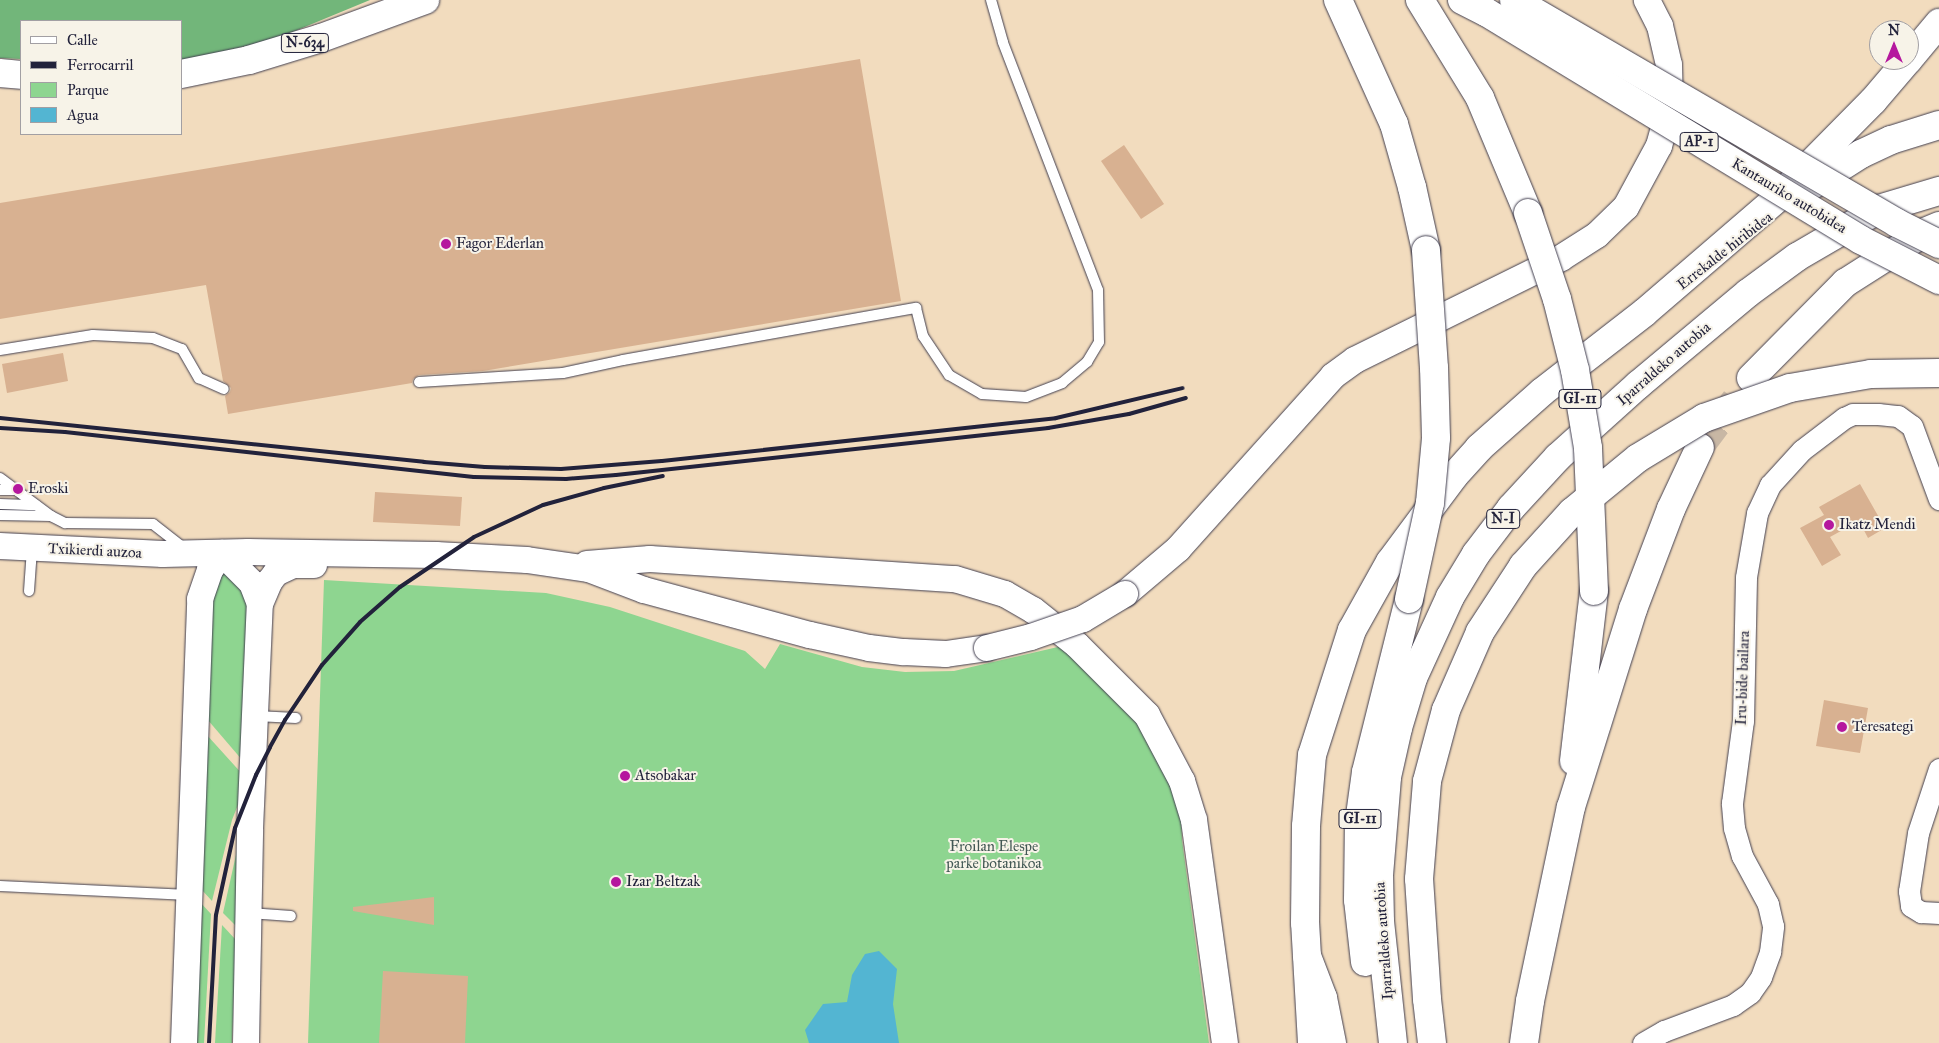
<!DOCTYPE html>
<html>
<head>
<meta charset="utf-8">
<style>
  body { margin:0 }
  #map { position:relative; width:1939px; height:1043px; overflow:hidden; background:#f2dcbe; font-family:"IM FELL Great Primer",serif }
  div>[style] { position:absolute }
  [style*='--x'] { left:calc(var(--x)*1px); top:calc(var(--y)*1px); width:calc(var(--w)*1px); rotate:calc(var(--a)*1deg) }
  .green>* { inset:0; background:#8ed590 }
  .forest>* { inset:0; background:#72b67a }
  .water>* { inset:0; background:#53b5d2 }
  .building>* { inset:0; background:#d8b191 }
  .motorway-tunnel>* { height:28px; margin-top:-14px; transform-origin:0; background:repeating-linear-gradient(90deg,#c8b7a4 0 28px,transparent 0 42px) }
  .roads { filter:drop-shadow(0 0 1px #413e4f) drop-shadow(0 0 1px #413e4f) }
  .service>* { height:10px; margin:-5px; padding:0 5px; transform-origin:5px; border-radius:5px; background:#fff }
  .minor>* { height:21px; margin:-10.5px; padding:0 10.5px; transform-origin:10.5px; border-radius:10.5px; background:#fff }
  .tertiary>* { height:26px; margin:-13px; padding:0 13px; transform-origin:13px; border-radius:13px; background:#fff }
  .secondary>* { height:28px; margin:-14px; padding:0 14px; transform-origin:14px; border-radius:14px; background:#fff }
  .trunk>* { height:28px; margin:-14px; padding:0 14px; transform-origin:14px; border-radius:14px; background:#fff }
  .motorway>* { height:28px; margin:-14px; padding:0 14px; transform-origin:14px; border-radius:14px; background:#fff }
  .rail>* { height:4px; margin:-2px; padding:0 2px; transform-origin:2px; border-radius:2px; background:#22223b }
  .bridges { filter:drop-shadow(0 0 1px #413e4f) drop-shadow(0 0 1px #413e4f) }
  .tertiary-bridge>* { height:26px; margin:-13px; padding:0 13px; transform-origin:13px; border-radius:13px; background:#fff }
  .motorway-bridge>* { height:28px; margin:-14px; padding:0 14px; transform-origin:14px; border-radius:14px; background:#fff }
  .dots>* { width:14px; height:14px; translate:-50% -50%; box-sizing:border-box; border:2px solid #f7f3e8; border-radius:50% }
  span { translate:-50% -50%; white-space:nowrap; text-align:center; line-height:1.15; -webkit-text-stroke:4px #f7f3e8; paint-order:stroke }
  .shield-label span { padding:1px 4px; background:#f7f3e8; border:1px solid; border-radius:4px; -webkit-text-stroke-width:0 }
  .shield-label { font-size:14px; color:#22223b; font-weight:700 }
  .street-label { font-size:15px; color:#22223b }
  .poi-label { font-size:15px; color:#22223b }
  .left { translate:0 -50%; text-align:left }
  .park-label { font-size:15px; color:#425854 }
  .legend { position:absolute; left:20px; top:20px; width:162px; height:115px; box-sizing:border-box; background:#f7f3e8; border:1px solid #a29fa3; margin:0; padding:6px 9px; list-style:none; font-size:15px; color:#22223b }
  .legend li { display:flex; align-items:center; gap:10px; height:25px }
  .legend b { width:25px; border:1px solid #a29fa3 }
  .north { position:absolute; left:1869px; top:20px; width:50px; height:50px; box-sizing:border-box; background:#f7f3e8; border:1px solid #a29fa3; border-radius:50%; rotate:0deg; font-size:14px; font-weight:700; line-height:20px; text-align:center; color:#22223b }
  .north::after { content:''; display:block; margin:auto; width:18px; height:22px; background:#b5179e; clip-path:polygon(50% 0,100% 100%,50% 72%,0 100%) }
</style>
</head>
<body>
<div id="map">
  <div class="green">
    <div style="clip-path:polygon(226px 572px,248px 598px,243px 761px,207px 719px,211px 592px,221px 575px)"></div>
    <div style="clip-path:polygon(324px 580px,546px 593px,610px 607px,745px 651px,765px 669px,780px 644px,862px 667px,905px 672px,954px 671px,1062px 646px,1133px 717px,1160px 759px,1181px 813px,1182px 840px,1209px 1043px,308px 1043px)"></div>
    <div style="clip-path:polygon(206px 734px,244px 776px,243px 792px,232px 820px,212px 901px,201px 889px)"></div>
    <div style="clip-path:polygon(240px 837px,237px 927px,223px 913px)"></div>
    <div style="clip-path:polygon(200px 902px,211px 914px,204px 1043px,193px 1043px)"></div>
    <div style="clip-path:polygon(222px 925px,236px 940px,232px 1043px,215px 1043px)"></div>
  </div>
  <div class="forest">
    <div style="clip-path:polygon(0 0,370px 0,278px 38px,181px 62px,181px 21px,21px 21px,21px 59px,0 58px)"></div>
  </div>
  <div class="water">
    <div style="clip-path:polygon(879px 951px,897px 969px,893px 1004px,899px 1043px,809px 1043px,805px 1030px,823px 1004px,847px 1002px,852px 975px,865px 954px)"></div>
  </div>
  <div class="building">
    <div style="clip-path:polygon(860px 59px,901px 301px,483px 371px,419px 375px,413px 379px,412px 383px,228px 414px,225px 396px,230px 392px,231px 388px,223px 381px,206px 285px,0 319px,0 203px)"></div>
    <div style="clip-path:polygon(1124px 145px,1164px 204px,1141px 219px,1101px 161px)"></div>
    <div style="clip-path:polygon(63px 353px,68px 381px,7px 393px,2px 364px)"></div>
    <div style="clip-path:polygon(1860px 484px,1885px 528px,1868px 538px,1859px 521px,1830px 537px,1841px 555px,1822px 566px,1800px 528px,1824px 515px,1819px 507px)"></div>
    <div style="clip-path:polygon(375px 492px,462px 497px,460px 526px,373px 522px)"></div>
    <div style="clip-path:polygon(1824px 700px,1868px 708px,1860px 753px,1816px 746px)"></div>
    <div style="clip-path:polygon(434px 897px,434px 925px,353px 911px,353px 907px)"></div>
    <div style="clip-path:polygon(383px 971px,468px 976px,465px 1043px,379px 1043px)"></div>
  </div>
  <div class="motorway-tunnel">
    <div style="--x:1700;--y:447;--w:59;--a:-53.3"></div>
  </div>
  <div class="roads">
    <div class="service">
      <div style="--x:0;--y:350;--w:94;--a:-9.2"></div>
      <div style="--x:93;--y:335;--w:60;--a:2.9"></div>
      <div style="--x:153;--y:338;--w:31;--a:21"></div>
      <div style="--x:182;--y:349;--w:34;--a:60"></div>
      <div style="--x:199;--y:378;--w:27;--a:24"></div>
      <div style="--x:419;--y:382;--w:144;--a:-3.6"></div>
      <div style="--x:563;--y:373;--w:61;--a:-12.2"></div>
      <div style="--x:623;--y:360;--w:298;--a:-10.1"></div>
      <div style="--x:916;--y:308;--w:29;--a:76"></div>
      <div style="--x:923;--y:336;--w:47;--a:56.3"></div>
      <div style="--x:949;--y:375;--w:38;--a:30"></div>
      <div style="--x:982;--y:394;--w:44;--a:3.9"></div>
      <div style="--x:1026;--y:397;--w:39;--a:-21"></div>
      <div style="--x:1062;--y:383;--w:33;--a:-40"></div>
      <div style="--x:1087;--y:362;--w:23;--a:-59"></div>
      <div style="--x:1099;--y:342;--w:52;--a:-91.1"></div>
      <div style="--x:1098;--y:290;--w:266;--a:-111"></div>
      <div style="--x:1003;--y:42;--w:44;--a:-105.9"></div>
      <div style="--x:0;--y:478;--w:64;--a:36.7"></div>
      <div style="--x:51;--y:516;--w:16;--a:27"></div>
      <div style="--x:65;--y:523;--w:88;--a:0.7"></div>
      <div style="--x:153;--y:524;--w:39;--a:38"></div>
      <div style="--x:0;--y:490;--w:17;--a:0"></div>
      <div style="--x:0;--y:504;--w:36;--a:2"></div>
      <div style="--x:0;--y:515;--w:51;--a:1.1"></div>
      <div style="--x:29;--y:591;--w:42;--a:-85.9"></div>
      <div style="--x:256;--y:716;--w:40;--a:2.9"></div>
      <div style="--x:0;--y:886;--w:189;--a:2.7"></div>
      <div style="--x:249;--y:913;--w:42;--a:4.1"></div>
    </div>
    <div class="minor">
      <div style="--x:1939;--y:769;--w:67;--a:108.2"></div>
      <div style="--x:1918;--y:833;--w:59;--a:98.8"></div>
      <div style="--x:1909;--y:891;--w:15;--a:82"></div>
      <div style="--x:1911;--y:906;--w:12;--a:31"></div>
      <div style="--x:1921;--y:912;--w:18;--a:3"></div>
      <div style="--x:1643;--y:1043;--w:24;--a:-30"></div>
      <div style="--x:1664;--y:1031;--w:74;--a:-20.6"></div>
      <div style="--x:1733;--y:1005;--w:21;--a:-35"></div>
      <div style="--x:1750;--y:993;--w:19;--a:-55"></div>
      <div style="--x:1761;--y:977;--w:27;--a:-70"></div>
      <div style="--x:1770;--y:952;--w:26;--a:-83"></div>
      <div style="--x:1773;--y:926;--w:23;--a:-103"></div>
      <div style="--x:1768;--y:904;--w:55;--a:-118.4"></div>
      <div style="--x:1742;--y:856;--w:29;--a:-106"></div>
      <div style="--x:1734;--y:828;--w:25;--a:-95"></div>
      <div style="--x:1732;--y:803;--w:83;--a:-82.4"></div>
      <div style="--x:1743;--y:721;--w:144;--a:-88.8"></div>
      <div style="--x:1746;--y:577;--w:65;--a:-80.2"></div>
      <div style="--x:1757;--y:513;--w:31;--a:-65"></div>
      <div style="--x:1770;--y:485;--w:47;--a:-47.6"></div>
      <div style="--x:1802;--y:450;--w:53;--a:-37.3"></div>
      <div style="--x:1844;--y:418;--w:10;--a:-24"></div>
      <div style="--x:1853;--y:414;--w:25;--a:0"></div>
      <div style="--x:1878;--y:414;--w:20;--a:6"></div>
      <div style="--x:1898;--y:416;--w:17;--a:36"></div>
      <div style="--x:1912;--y:426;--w:78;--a:69.7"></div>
    </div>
    <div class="tertiary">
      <div style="--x:0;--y:546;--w:163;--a:2.8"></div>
      <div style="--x:163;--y:554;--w:85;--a:-1.3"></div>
      <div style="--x:248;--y:552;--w:188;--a:0.9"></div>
      <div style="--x:436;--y:555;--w:91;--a:3.1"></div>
      <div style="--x:527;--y:560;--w:63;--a:8.3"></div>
      <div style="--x:589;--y:569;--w:59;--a:20.9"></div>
      <div style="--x:644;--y:590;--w:172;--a:15.2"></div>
      <div style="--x:810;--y:635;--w:60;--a:12.4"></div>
      <div style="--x:869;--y:648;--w:35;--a:7"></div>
      <div style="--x:904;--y:652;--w:42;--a:2.7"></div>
      <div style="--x:946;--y:654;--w:41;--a:-8.3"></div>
      <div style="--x:222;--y:553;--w:42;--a:45"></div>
      <div style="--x:252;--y:583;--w:22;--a:69"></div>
      <div style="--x:587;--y:564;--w:63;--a:-4.5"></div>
      <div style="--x:650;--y:559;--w:306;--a:3.8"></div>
      <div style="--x:955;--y:579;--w:52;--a:16.7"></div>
      <div style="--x:1005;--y:594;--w:32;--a:30"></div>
      <div style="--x:1033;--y:610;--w:56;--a:38.5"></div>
      <div style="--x:1077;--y:645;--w:99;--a:45"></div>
      <div style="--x:1147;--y:715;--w:75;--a:62.1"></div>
      <div style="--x:1182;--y:781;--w:41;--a:72.9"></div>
      <div style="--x:1194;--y:820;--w:225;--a:82.1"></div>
      <div style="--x:1125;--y:594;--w:70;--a:-40.3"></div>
      <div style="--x:1178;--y:549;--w:232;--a:-48.1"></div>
      <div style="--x:1333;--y:376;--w:27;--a:-36"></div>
      <div style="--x:1355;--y:360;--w:230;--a:-26.3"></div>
      <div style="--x:1561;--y:258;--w:43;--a:-32.6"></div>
      <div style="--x:1597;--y:235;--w:40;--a:-44"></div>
      <div style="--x:1626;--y:207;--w:69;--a:-61.6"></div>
      <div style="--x:1659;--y:146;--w:41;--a:-74.6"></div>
      <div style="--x:1670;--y:106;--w:41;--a:-91.4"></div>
      <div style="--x:1669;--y:65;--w:40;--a:-103"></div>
      <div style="--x:1660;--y:26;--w:29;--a:-117"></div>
      <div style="--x:184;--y:1043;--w:444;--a:-87.9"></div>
      <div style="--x:200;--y:599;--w:31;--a:-71"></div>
      <div style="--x:210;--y:570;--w:21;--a:-55"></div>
      <div style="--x:246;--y:1043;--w:214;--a:-88.9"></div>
      <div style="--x:250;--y:829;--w:225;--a:-87.5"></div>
      <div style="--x:260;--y:604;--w:25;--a:-67"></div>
      <div style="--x:270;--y:581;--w:10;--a:-53"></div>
      <div style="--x:276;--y:573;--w:19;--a:-25"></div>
      <div style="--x:293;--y:565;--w:21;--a:0"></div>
    </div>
    <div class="secondary">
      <div style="--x:1909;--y:59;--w:47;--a:-50.2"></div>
      <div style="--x:1803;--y:191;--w:69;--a:-32.5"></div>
      <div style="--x:1861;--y:154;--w:33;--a:-25"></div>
      <div style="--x:1891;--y:140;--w:50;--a:-17.4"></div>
      <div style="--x:1312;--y:1043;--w:120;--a:-93.3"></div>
      <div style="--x:1305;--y:923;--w:97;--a:-89.4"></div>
      <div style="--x:1306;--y:826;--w:71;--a:-85.2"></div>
      <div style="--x:1312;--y:755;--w:131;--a:-72.3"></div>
      <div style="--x:1352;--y:630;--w:78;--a:-60.8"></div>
      <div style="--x:1390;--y:562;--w:107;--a:-53.3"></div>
      <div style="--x:1454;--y:476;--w:38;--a:-48"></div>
      <div style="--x:1479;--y:448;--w:84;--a:-41.6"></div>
      <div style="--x:1542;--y:392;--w:130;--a:-37.8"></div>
      <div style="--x:1645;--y:312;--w:172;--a:-40.7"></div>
      <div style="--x:1775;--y:200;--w:139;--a:-45.3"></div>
      <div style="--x:1873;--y:101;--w:54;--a:-49.5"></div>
    </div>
    <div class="trunk">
      <div style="--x:0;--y:73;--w:21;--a:5"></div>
      <div style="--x:181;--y:74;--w:69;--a:-11.6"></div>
      <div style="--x:249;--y:60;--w:75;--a:-17"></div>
      <div style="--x:321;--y:38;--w:111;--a:-20.1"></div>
    </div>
    <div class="motorway">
      <div style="--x:1338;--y:0;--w:136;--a:65.7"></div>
      <div style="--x:1394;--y:124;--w:66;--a:74.1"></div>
      <div style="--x:1412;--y:187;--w:65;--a:77.5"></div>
      <div style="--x:1420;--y:0;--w:115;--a:58.5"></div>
      <div style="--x:1480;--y:98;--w:125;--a:67.3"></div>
      <div style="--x:1751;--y:378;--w:134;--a:-45.3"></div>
      <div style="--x:1845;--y:283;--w:95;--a:-32.5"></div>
      <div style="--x:1925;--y:232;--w:15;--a:-23"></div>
      <div style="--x:1574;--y:761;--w:171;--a:-83.3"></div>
      <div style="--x:1307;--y:956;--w:45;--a:69.1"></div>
      <div style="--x:1323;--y:998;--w:46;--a:78.7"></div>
      <div style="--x:1365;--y:962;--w:62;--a:-96.4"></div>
      <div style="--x:1358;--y:900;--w:77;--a:-89.3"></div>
      <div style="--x:1359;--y:823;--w:51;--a:-82.2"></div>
      <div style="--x:1366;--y:772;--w:178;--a:-76"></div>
      <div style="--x:1393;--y:1043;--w:122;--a:-96.1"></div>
      <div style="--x:1380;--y:922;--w:47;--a:-91.2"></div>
      <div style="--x:1379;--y:875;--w:98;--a:-85.3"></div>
      <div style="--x:1387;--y:777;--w:50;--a:-77.3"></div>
      <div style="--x:1398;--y:728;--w:52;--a:-73.3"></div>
      <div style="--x:1413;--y:678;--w:89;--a:-65.4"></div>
      <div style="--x:1450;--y:597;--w:50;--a:-58.8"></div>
      <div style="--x:1476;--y:554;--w:58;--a:-52.7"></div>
      <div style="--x:1511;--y:508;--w:69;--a:-47.3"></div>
      <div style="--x:1558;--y:457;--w:108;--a:-42"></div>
      <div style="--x:1638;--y:385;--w:143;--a:-39.9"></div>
      <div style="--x:1748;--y:293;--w:61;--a:-36.3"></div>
      <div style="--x:1797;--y:257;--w:95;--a:-30.3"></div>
      <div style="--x:1879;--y:209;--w:63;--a:-16.7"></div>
      <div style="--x:1524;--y:1043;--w:42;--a:-81.9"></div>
      <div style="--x:1530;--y:1001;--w:198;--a:-78.1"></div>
      <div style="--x:1571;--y:807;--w:207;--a:-72.6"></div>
      <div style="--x:1633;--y:609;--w:107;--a:-69.2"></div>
      <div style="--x:1671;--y:509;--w:68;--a:-64.9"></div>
    </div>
  </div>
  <div class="rail">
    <div style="--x:0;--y:418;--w:426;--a:5.9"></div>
    <div style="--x:424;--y:462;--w:61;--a:4.7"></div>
    <div style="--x:485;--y:467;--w:76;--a:1.5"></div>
    <div style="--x:561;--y:469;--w:101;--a:-4.5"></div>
    <div style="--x:662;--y:461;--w:396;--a:-6.2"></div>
    <div style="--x:1056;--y:418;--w:130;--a:-13.3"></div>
    <div style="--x:0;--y:428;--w:65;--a:3.5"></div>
    <div style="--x:65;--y:432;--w:411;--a:6.3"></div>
    <div style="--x:474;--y:477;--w:92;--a:1.2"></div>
    <div style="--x:566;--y:479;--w:50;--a:-4.6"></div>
    <div style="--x:616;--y:475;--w:435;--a:-6.2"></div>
    <div style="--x:1048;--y:428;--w:82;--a:-9.8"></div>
    <div style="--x:1129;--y:414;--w:59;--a:-15.7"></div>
    <div style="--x:209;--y:1043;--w:128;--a:-86.9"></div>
    <div style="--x:216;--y:915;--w:89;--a:-77.7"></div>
    <div style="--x:235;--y:828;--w:57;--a:-68.4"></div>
    <div style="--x:256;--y:775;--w:31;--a:-63"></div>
    <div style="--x:270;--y:747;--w:31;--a:-61"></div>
    <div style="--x:285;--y:720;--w:66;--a:-56.1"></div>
    <div style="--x:322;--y:665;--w:57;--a:-48.5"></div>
    <div style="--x:360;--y:622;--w:53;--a:-41.2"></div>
    <div style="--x:400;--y:587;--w:89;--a:-34"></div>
    <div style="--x:474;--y:537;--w:76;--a:-24.9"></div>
    <div style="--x:543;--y:505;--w:63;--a:-15.6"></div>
    <div style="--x:604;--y:488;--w:60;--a:-11.5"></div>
  </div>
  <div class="bridges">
    <div class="tertiary-bridge">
      <div style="--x:987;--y:648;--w:45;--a:-14"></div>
      <div style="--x:1031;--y:637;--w:55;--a:-19.1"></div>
      <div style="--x:1083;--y:619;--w:49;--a:-30.8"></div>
    </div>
    <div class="motorway-bridge">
      <div style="--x:1462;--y:0;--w:27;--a:27"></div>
      <div style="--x:1486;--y:12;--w:439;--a:31.3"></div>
      <div style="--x:1861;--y:240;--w:88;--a:27.1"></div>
      <div style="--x:1514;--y:0;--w:443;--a:30.2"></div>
      <div style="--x:1897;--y:223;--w:47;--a:26.6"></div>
      <div style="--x:1528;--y:213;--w:91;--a:71.4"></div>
      <div style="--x:1557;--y:299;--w:73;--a:75.8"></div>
      <div style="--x:1575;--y:370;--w:79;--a:80.5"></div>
      <div style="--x:1588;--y:448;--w:143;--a:87.6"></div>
      <div style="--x:1409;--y:599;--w:98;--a:-77.7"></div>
      <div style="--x:1430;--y:503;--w:65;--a:-84.7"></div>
      <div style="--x:1436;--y:438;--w:70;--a:-91.6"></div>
      <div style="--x:1434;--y:368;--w:118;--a:-93.9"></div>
      <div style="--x:1432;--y:1043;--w:44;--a:-96.5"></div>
      <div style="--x:1427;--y:999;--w:120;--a:-93.8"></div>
      <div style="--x:1419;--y:879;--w:98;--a:-85.3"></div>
      <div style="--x:1427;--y:781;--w:73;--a:-75"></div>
      <div style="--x:1446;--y:710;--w:85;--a:-66.4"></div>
      <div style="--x:1480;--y:632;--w:79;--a:-56.9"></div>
      <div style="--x:1523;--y:566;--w:73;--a:-47.8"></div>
      <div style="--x:1572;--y:512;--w:85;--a:-39.3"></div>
      <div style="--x:1638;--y:458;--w:77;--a:-31.2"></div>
      <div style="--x:1704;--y:418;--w:91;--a:-19.2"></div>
      <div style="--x:1790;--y:388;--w:82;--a:-9.8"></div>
      <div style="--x:1871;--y:374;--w:68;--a:-0.8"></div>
    </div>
  </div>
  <div class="dots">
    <div style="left:446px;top:244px;background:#b5179e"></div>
    <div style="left:18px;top:489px;background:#b5179e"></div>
    <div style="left:1829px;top:525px;background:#b5179e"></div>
    <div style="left:1842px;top:727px;background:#b5179e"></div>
    <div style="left:625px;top:776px;background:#b5179e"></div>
    <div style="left:616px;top:882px;background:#b5179e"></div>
  </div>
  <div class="shield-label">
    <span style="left:305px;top:43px">N-634</span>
    <span style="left:1699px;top:142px">AP-1</span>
    <span style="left:1580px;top:399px">GI-11</span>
    <span style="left:1503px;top:519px">N-I</span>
    <span style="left:1360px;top:819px">GI-11</span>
  </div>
  <div class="street-label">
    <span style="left:1789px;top:196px;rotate:31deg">Kantauriko autobidea</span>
    <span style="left:1725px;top:251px;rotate:-38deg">Errekalde hiribidea</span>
    <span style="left:1664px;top:364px;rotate:-41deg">Iparraldeko autobia</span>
    <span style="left:95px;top:551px;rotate:3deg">Txikierdi auzoa</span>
    <span style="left:1743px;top:678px;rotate:-88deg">Iru-bide bailara</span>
    <span style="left:1384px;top:941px;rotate:-94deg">Iparraldeko autobia</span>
  </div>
  <div class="poi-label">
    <span class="left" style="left:456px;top:244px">Fagor Ederlan</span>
    <span class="left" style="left:28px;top:489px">Eroski</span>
    <span class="left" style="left:1839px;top:525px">Ikatz Mendi</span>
    <span class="left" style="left:1852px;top:727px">Teresategi</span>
    <span class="left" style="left:635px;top:776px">Atsobakar</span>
    <span class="left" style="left:626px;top:882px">Izar Beltzak</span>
  </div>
  <div class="park-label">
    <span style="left:994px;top:855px">Froilan Elespe<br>parke botanikoa</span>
  </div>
  <ul class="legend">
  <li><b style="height:6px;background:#fff"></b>Calle</li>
  <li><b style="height:6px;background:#22223b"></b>Ferrocarril</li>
  <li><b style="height:14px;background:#8ed590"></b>Parque</li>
  <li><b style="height:14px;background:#53b5d2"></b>Agua</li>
  </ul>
  <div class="north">N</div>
</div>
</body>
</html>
